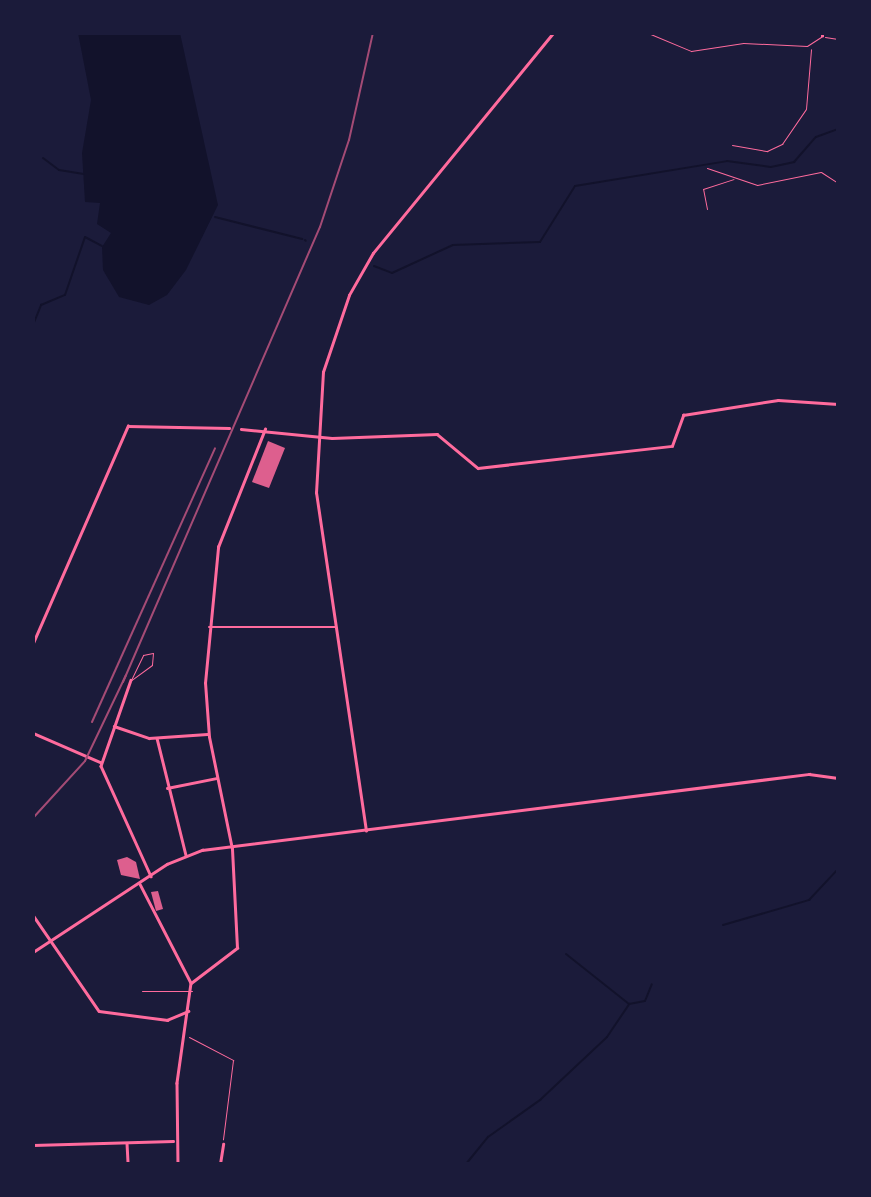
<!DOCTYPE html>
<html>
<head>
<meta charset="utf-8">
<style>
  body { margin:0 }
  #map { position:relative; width:871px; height:1197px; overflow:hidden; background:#1b1b3a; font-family:"IBM Plex Sans",sans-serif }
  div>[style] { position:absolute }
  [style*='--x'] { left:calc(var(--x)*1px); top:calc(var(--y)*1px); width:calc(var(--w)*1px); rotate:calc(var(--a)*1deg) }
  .water>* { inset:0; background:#12122b }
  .stream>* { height:2px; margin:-1px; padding:0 1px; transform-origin:1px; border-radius:1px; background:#12122b }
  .building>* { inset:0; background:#dd5f8e }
  .path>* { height:1px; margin:-0.5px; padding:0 0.5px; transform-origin:0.5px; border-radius:0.5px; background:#ff6b9d }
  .service>* { height:1px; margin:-0.5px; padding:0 0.5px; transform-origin:0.5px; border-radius:0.5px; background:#ff6b9d }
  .minor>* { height:2.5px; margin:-1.25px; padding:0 1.25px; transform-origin:1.25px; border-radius:1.25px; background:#ff6b9d }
  .tertiary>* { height:2.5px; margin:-1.25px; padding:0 1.25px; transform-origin:1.25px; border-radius:1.25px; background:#ff6b9d }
  .rail>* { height:2px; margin:-1px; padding:0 1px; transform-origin:1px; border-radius:1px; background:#a44b75 }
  span { translate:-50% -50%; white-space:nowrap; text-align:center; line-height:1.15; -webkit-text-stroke:6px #1b1b3a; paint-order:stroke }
  .frame { position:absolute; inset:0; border:35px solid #1b1b3a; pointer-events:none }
</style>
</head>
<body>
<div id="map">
  <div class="water">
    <div style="clip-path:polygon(78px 33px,180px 33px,218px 205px,186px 270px,167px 295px,149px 305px,119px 297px,103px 270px,102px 247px,111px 233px,97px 224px,100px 203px,85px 202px,82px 153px,91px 100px)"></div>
  </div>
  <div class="stream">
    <div style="--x:43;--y:158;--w:20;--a:37"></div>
    <div style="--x:59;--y:170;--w:25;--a:9"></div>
    <div style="--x:215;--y:217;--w:90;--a:14.2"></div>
    <div style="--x:305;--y:240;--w:1;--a:45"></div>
    <div style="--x:374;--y:266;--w:19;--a:21"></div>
    <div style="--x:392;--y:273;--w:67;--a:-24.7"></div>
    <div style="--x:453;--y:245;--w:87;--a:-2"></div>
    <div style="--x:540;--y:242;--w:66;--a:-58"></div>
    <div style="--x:575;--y:186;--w:154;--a:-9.3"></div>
    <div style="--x:727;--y:161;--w:44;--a:7.8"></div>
    <div style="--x:771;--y:167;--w:24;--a:-12"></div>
    <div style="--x:794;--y:162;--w:33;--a:-49"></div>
    <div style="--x:816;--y:137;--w:23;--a:-20"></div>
    <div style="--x:33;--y:325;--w:22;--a:-68"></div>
    <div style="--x:41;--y:305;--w:26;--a:-23"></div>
    <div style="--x:65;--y:295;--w:61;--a:-71"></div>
    <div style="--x:85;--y:237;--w:19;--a:28"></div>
    <div style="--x:723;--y:925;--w:90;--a:-16.2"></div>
    <div style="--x:809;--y:900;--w:42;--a:-46.9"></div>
    <div style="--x:566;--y:954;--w:80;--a:38.4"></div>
    <div style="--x:466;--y:1164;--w:35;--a:-51"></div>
    <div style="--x:488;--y:1137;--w:64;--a:-35.4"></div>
    <div style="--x:540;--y:1100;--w:92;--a:-43.2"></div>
    <div style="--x:607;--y:1037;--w:40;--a:-56"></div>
    <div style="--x:629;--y:1004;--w:16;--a:-11"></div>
    <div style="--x:645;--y:1001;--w:18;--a:-68"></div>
  </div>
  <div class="building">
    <div style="clip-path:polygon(268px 441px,285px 448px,269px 488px,252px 482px)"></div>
    <div style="clip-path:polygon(127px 857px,136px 862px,140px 879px,121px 875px,117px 860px)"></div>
    <div style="clip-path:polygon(158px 891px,163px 909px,156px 911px,151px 892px)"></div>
  </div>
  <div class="path">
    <div style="--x:732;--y:145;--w:36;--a:10"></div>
    <div style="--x:767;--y:151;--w:17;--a:-25"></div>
    <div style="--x:782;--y:144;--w:42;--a:-55.6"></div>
    <div style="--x:806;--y:109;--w:60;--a:-85.2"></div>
    <div style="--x:707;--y:168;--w:53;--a:18.8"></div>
    <div style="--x:757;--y:185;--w:65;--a:-11.5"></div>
    <div style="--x:821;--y:172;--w:20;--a:33"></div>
    <div style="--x:707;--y:209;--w:20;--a:-101"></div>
    <div style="--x:703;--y:189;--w:32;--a:-18"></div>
    <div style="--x:189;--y:1037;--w:50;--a:27.6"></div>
    <div style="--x:233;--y:1060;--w:80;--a:97.2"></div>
  </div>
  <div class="service">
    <div style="--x:648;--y:33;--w:47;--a:22.7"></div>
    <div style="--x:691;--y:51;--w:53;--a:-8.7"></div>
    <div style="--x:743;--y:43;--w:64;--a:2.7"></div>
    <div style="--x:807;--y:46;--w:17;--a:-33"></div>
    <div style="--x:825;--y:37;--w:13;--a:9"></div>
    <div style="--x:153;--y:653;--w:12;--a:95"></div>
    <div style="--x:152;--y:665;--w:26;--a:144"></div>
    <div style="--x:131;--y:680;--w:28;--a:-64"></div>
    <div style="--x:143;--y:655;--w:10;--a:-11"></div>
    <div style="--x:142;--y:991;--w:50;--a:0"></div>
  </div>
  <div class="minor">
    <div style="--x:822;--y:36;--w:3;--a:-90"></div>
    <div style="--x:241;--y:429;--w:91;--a:5.6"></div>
    <div style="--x:332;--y:438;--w:105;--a:-2.2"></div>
    <div style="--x:437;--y:434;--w:53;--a:39.7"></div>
    <div style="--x:478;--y:468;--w:195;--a:-6.5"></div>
    <div style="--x:672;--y:446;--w:33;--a:-70"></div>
    <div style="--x:683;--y:415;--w:96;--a:-9"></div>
    <div style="--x:778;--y:400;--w:60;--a:3.8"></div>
    <div style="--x:209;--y:627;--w:126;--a:0"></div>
    <div style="--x:33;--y:643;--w:237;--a:-66.4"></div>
    <div style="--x:128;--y:426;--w:101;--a:1.1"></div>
    <div style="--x:131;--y:680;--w:91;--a:109.2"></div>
    <div style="--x:101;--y:766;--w:121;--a:65.6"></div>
    <div style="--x:114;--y:726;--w:37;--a:19"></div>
    <div style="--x:149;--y:738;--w:58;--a:-3.9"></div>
    <div style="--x:33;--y:733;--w:73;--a:23.4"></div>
    <div style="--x:157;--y:738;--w:121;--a:76.1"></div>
    <div style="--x:167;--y:788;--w:51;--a:-11.3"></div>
    <div style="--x:33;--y:915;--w:116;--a:55.5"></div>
    <div style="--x:99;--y:1011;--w:69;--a:7.5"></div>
    <div style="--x:167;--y:1020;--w:23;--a:-23"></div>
    <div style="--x:191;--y:983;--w:58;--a:-37.3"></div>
    <div style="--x:237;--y:948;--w:99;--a:-92.9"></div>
    <div style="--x:232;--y:849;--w:114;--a:-101.6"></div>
    <div style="--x:209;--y:737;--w:54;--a:-94.2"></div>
    <div style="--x:205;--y:683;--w:137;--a:-84.5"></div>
    <div style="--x:218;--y:547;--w:127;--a:-68.3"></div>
    <div style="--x:127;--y:1143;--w:21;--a:87"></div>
    <div style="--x:33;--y:1145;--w:140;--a:-1.6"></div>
    <div style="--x:220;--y:1164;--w:20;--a:-81"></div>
  </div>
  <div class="tertiary">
    <div style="--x:366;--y:831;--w:342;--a:-98.4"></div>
    <div style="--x:316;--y:493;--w:121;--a:-86.7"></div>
    <div style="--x:323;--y:372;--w:81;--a:-71.3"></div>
    <div style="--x:349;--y:295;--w:48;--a:-60.3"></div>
    <div style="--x:373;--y:253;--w:284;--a:-50.7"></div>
    <div style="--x:140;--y:884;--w:111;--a:62.7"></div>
    <div style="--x:191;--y:983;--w:101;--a:98"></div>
    <div style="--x:177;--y:1083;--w:81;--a:89.3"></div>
    <div style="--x:33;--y:952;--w:160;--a:-33.3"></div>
    <div style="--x:167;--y:864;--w:38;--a:-22"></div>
    <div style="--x:202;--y:850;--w:612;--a:-7.14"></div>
    <div style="--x:809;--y:774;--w:29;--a:8"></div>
  </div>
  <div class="rail">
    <div style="--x:123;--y:682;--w:496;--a:-66.6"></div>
    <div style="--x:320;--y:227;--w:92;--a:-71.6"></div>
    <div style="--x:349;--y:140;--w:110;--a:-77.4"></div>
    <div style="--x:92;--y:722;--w:300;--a:-65.8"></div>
    <div style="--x:33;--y:818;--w:77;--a:-47.6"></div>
    <div style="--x:85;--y:761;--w:95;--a:-64.5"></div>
  </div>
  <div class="frame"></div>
</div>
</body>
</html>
